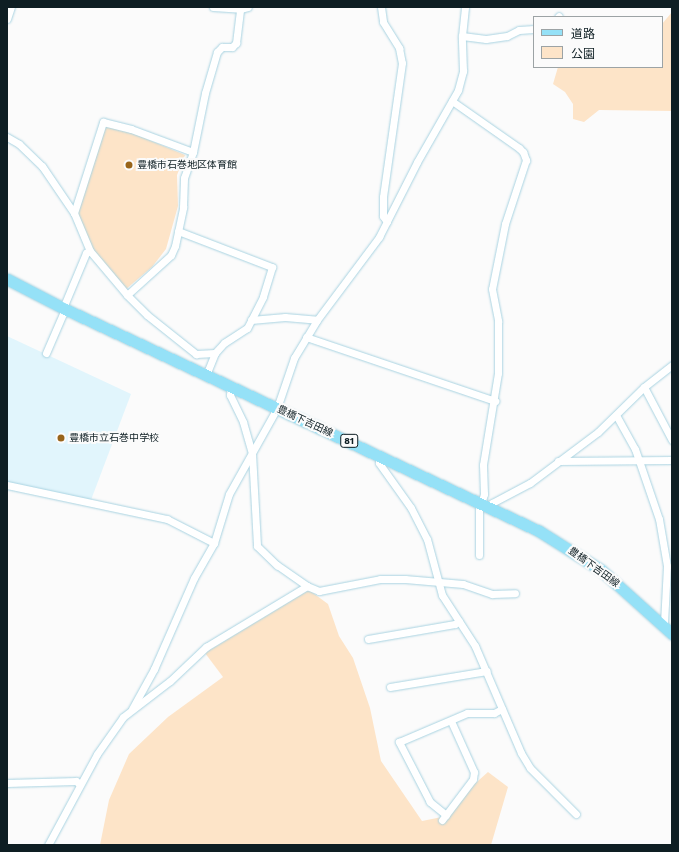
<!DOCTYPE html>
<html>
<head>
<meta charset="utf-8">
<style>
  body { margin:0 }
  #map { position:relative; width:679px; height:852px; overflow:hidden; background:#fbfbfb; font-family:"Work Sans","Noto Sans JP",sans-serif }
  div>[style] { position:absolute }
  [style*='--x'] { left:calc(var(--x)*1px); top:calc(var(--y)*1px); width:calc(var(--w)*1px); rotate:calc(var(--a)*1deg) }
  .built>* { inset:0; background:#e1f5fc }
  .green>* { inset:0; background:#fde4c8 }
  .roads { filter:drop-shadow(0 0 1px #a9d3e1) drop-shadow(0 0 1px #a9d3e1) }
  .street>* { height:7px; margin:-3.5px; padding:0 3.5px; transform-origin:3.5px; border-radius:3.5px; background:#fff }
  .primary>* { height:11px; margin:-5.5px; padding:0 5.5px; transform-origin:5.5px; border-radius:5.5px; background:#95e1f7 }
  .dots>* { width:11px; height:11px; translate:-50% -50%; box-sizing:border-box; border:2px solid #fbfbfb; border-radius:50% }
  span { translate:-50% -50%; white-space:nowrap; text-align:center; line-height:1.15; -webkit-text-stroke:4px #fbfbfb; paint-order:stroke }
  .shield-label span { padding:1px 3px; background:#fbfbfb; border:1px solid; border-radius:3px; -webkit-text-stroke-width:0 }
  .shield-label { font-size:9px; color:#0e1e23; font-weight:700 }
  .poi-label { font-size:10px; color:#0e1e23 }
  .left { translate:0 -50%; text-align:left }
  .street-label { font-size:10px; color:#0e1e23 }
  .frame { position:absolute; inset:0; border:8px solid #0e1e23; pointer-events:none }
  .legend { position:absolute; left:533px; top:16px; width:130px; height:52px; box-sizing:border-box; background:#fbfbfb; border:1px solid #9ca3a5; margin:0; padding:5px 7px; list-style:none; font-size:12px; color:#0e1e23 }
  .legend li { display:flex; align-items:center; gap:8px; height:20px }
  .legend b { width:20px; border:1px solid #9ca3a5 }
</style>
</head>
<body>
<div id="map">
  <div class="built">
    <div style="clip-path:polygon(7px 336px,131px 394px,91px 500px,7px 482px)"></div>
  </div>
  <div class="green">
    <div style="clip-path:polygon(672px 12px,672px 111px,599px 110px,584px 122px,573px 119px,573px 104px,565px 92px,553px 84px,558px 67px,662px 67px,662px 24px)"></div>
    <div style="clip-path:polygon(106px 126px,130px 132px,185px 155px,177px 175px,178px 206px,166px 249px,152px 267px,125px 290px,90px 248px,77px 215px)"></div>
    <div style="clip-path:polygon(309px 590px,328px 604px,339px 636px,353px 658px,370px 708px,381px 761px,422px 821px,447px 816px,460px 797px,488px 772px,508px 787px,491px 845px,100px 845px,109px 800px,129px 754px,168px 717px,223px 677px,205px 653px)"></div>
  </div>
  <div class="roads">
    <div class="street">
      <div style="--x:213;--y:7;--w:27;--a:4"></div>
      <div style="--x:240;--y:9;--w:8;--a:-14"></div>
      <div style="--x:381;--y:7;--w:15;--a:82"></div>
      <div style="--x:383;--y:22;--w:31;--a:58"></div>
      <div style="--x:399;--y:48;--w:15;--a:79"></div>
      <div style="--x:402;--y:63;--w:135;--a:98.1"></div>
      <div style="--x:383;--y:197;--w:19;--a:90"></div>
      <div style="--x:383;--y:216;--w:7;--a:56"></div>
      <div style="--x:558;--y:17;--w:1;--a:-45"></div>
      <div style="--x:7;--y:19;--w:13;--a:-72"></div>
      <div style="--x:462;--y:36;--w:24;--a:7"></div>
      <div style="--x:486;--y:39;--w:21;--a:-8"></div>
      <div style="--x:507;--y:36;--w:13;--a:-27"></div>
      <div style="--x:519;--y:30;--w:15;--a:-4"></div>
      <div style="--x:452;--y:101;--w:82;--a:35"></div>
      <div style="--x:519;--y:148;--w:6;--a:45"></div>
      <div style="--x:523;--y:152;--w:9;--a:69"></div>
      <div style="--x:526;--y:160;--w:67;--a:108.2"></div>
      <div style="--x:505;--y:224;--w:66;--a:101.3"></div>
      <div style="--x:492;--y:289;--w:33;--a:79"></div>
      <div style="--x:498;--y:321;--w:52;--a:90"></div>
      <div style="--x:498;--y:373;--w:93;--a:99.3"></div>
      <div style="--x:483;--y:465;--w:29;--a:88"></div>
      <div style="--x:484;--y:494;--w:17;--a:107"></div>
      <div style="--x:479;--y:510;--w:45;--a:90"></div>
      <div style="--x:7;--y:137;--w:14;--a:30"></div>
      <div style="--x:19;--y:144;--w:32;--a:44"></div>
      <div style="--x:42;--y:166;--w:57;--a:55.8"></div>
      <div style="--x:74;--y:213;--w:41;--a:67.2"></div>
      <div style="--x:90;--y:251;--w:57;--a:49.9"></div>
      <div style="--x:127;--y:295;--w:28;--a:45"></div>
      <div style="--x:147;--y:315;--w:63;--a:38.5"></div>
      <div style="--x:196;--y:354;--w:19;--a:-3"></div>
      <div style="--x:74;--y:213;--w:96;--a:-72.3"></div>
      <div style="--x:103;--y:122;--w:29;--a:14"></div>
      <div style="--x:131;--y:129;--w:66;--a:20.4"></div>
      <div style="--x:178;--y:231;--w:101;--a:21"></div>
      <div style="--x:272;--y:267;--w:31;--a:107"></div>
      <div style="--x:263;--y:297;--w:35;--a:117"></div>
      <div style="--x:247;--y:328;--w:27;--a:147"></div>
      <div style="--x:224;--y:343;--w:13;--a:132"></div>
      <div style="--x:215;--y:353;--w:24;--a:112"></div>
      <div style="--x:127;--y:295;--w:59;--a:-42.3"></div>
      <div style="--x:171;--y:255;--w:10;--a:-66"></div>
      <div style="--x:175;--y:246;--w:40;--a:-78"></div>
      <div style="--x:183;--y:207;--w:29;--a:-88"></div>
      <div style="--x:184;--y:178;--w:28;--a:-71"></div>
      <div style="--x:193;--y:152;--w:60;--a:-78.5"></div>
      <div style="--x:205;--y:93;--w:43;--a:-73.7"></div>
      <div style="--x:217;--y:52;--w:7;--a:-45"></div>
      <div style="--x:222;--y:47;--w:10;--a:0"></div>
      <div style="--x:232;--y:47;--w:6;--a:-45"></div>
      <div style="--x:236;--y:43;--w:34;--a:-83"></div>
      <div style="--x:63;--y:308;--w:60;--a:-67.3"></div>
      <div style="--x:86;--y:253;--w:4;--a:-27"></div>
      <div style="--x:251;--y:320;--w:34;--a:-5"></div>
      <div style="--x:285;--y:317;--w:32;--a:5"></div>
      <div style="--x:306;--y:337;--w:200;--a:18.7"></div>
      <div style="--x:46;--y:353;--w:48;--a:-66.6"></div>
      <div style="--x:231;--y:387;--w:8;--a:97"></div>
      <div style="--x:230;--y:395;--w:30;--a:64"></div>
      <div style="--x:243;--y:422;--w:32;--a:74"></div>
      <div style="--x:252;--y:453;--w:93;--a:86.9"></div>
      <div style="--x:257;--y:546;--w:28;--a:44"></div>
      <div style="--x:277;--y:565;--w:37;--a:35"></div>
      <div style="--x:307;--y:586;--w:13;--a:23"></div>
      <div style="--x:319;--y:591;--w:62;--a:-11.1"></div>
      <div style="--x:380;--y:579;--w:25;--a:0"></div>
      <div style="--x:405;--y:579;--w:58;--a:4.9"></div>
      <div style="--x:463;--y:584;--w:31;--a:19"></div>
      <div style="--x:492;--y:594;--w:23;--a:-2"></div>
      <div style="--x:644;--y:387;--w:60;--a:62.2"></div>
      <div style="--x:616;--y:415;--w:39;--a:61"></div>
      <div style="--x:635;--y:449;--w:74;--a:71.1"></div>
      <div style="--x:659;--y:519;--w:48;--a:80.3"></div>
      <div style="--x:667;--y:566;--w:58;--a:93"></div>
      <div style="--x:381;--y:456;--w:7;--a:106"></div>
      <div style="--x:379;--y:463;--w:55;--a:54.6"></div>
      <div style="--x:411;--y:508;--w:35;--a:63"></div>
      <div style="--x:427;--y:539;--w:58;--a:75"></div>
      <div style="--x:442;--y:595;--w:61;--a:57.1"></div>
      <div style="--x:475;--y:646;--w:116;--a:66.7"></div>
      <div style="--x:521;--y:753;--w:17;--a:59"></div>
      <div style="--x:530;--y:768;--w:65;--a:45"></div>
      <div style="--x:558;--y:461;--w:114;--a:-0.5"></div>
      <div style="--x:7;--y:485;--w:164;--a:12"></div>
      <div style="--x:167;--y:519;--w:53;--a:27.1"></div>
      <div style="--x:489;--y:507;--w:5;--a:-53"></div>
      <div style="--x:492;--y:503;--w:43;--a:-27.8"></div>
      <div style="--x:530;--y:483;--w:85;--a:-36.9"></div>
      <div style="--x:598;--y:432;--w:64;--a:-44.4"></div>
      <div style="--x:644;--y:387;--w:36;--a:-38"></div>
      <div style="--x:368;--y:639;--w:88;--a:-9.8"></div>
      <div style="--x:455;--y:624;--w:5;--a:-37"></div>
      <div style="--x:390;--y:687;--w:98;--a:-9.4"></div>
      <div style="--x:132;--y:709;--w:46;--a:-61.2"></div>
      <div style="--x:154;--y:669;--w:99;--a:-66.3"></div>
      <div style="--x:194;--y:578;--w:40;--a:-60.3"></div>
      <div style="--x:214;--y:543;--w:51;--a:-73"></div>
      <div style="--x:229;--y:494;--w:98;--a:-60.8"></div>
      <div style="--x:277;--y:408;--w:53;--a:-71.2"></div>
      <div style="--x:294;--y:358;--w:44;--a:-58.8"></div>
      <div style="--x:317;--y:320;--w:104;--a:-53.2"></div>
      <div style="--x:379;--y:237;--w:84;--a:-63.1"></div>
      <div style="--x:417;--y:162;--w:83;--a:-60.3"></div>
      <div style="--x:458;--y:90;--w:20;--a:-75"></div>
      <div style="--x:463;--y:71;--w:35;--a:-92"></div>
      <div style="--x:462;--y:36;--w:29;--a:-84"></div>
      <div style="--x:7;--y:783;--w:69;--a:-1.7"></div>
      <div style="--x:76;--y:781;--w:4;--a:45"></div>
      <div style="--x:446;--y:815;--w:21;--a:-141"></div>
      <div style="--x:430;--y:802;--w:68;--a:-117.3"></div>
      <div style="--x:399;--y:742;--w:74;--a:-23.1"></div>
      <div style="--x:467;--y:713;--w:27;--a:0"></div>
      <div style="--x:494;--y:713;--w:9;--a:-27"></div>
      <div style="--x:442;--y:820;--w:51;--a:-52.9"></div>
      <div style="--x:473;--y:779;--w:7;--a:-82"></div>
      <div style="--x:474;--y:772;--w:56;--a:-114.3"></div>
      <div style="--x:48;--y:845;--w:103;--a:-61.7"></div>
      <div style="--x:97;--y:754;--w:45;--a:-54.9"></div>
      <div style="--x:123;--y:717;--w:59;--a:-37.5"></div>
      <div style="--x:170;--y:681;--w:50;--a:-43.4"></div>
      <div style="--x:206;--y:647;--w:118;--a:-31.1"></div>
    </div>
    <div class="primary">
      <div style="--x:7;--y:279;--w:65;--a:27.3"></div>
      <div style="--x:65;--y:309;--w:523;--a:25.1"></div>
      <div style="--x:539;--y:531;--w:73;--a:32.2"></div>
      <div style="--x:601;--y:570;--w:96;--a:42"></div>
    </div>
  </div>
  <div class="dots">
    <div style="left:129px;top:165px;background:#98641a"></div>
    <div style="left:61px;top:438px;background:#98641a"></div>
  </div>
  <div class="shield-label">
    <span style="left:349px;top:441px">81</span>
  </div>
  <div class="poi-label">
    <span class="left" style="left:137px;top:165px">豊橋市石巻地区体育館</span>
    <span class="left" style="left:69px;top:438px">豊橋市立石巻中学校</span>
  </div>
  <div class="street-label">
    <span style="left:305px;top:421px;rotate:25deg">豊橋下吉田線</span>
    <span style="left:594px;top:567px;rotate:36deg">豊橋下吉田線</span>
  </div>
  <div class="frame"></div>
  <ul class="legend">
  <li><b style="height:5px;background:#95e1f7"></b>道路</li>
  <li><b style="height:11px;background:#fde4c8"></b>公園</li>
  </ul>
</div>
</body>
</html>
